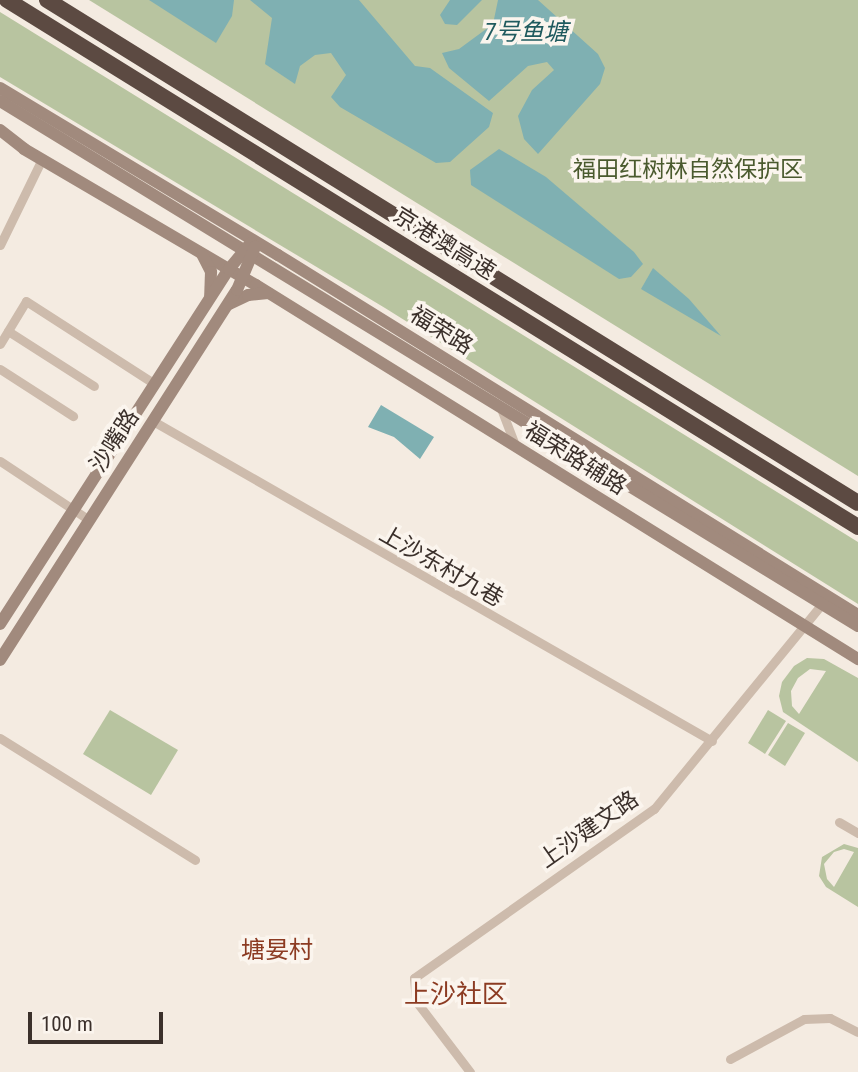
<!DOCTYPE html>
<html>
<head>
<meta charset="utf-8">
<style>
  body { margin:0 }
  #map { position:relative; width:858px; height:1072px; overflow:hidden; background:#f4ebe1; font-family:"Roboto Condensed","Noto Sans SC",sans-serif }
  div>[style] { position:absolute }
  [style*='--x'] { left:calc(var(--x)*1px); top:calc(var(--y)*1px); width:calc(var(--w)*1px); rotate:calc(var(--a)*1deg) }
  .green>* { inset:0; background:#b8c4a0 }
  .water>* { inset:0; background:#7fb0b2 }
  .street>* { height:9px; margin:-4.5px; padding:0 4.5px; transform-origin:4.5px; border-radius:4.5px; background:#cdbbac }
  .secondary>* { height:12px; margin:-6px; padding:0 6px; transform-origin:6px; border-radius:6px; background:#a18a7d }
  .highway>* { height:16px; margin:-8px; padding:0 8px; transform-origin:8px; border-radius:8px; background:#5c4a42 }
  span { translate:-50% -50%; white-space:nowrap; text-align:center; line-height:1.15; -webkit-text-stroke:7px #fbf5ee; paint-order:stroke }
  .park-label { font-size:23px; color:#4a5a2e }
  .street-label { font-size:23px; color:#3b302b }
  .water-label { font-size:24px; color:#1f5a5e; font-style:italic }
  .neighbourhood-label { font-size:24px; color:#8c3b22 }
  .quarter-label { font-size:26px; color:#8c3b22 }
  .scale { position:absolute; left:28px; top:1012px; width:135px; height:32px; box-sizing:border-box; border:4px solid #3b302b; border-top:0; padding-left:9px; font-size:21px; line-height:24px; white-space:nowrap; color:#3b302b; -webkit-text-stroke:5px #fbf5ee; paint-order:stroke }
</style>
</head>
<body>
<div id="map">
  <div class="green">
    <div style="clip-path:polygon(89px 0,858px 0,858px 476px)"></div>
    <div style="clip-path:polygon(0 12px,858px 542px,858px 604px,385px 308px,0 77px)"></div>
    <div style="clip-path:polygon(evenodd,807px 658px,824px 659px,858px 678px,858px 762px,783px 712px,779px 696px,782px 682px,794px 666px,807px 658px,810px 669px,826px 671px,799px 714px,792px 706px,791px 691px,798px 678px,810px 669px)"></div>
    <div style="clip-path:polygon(110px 710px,178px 750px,151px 795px,83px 754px)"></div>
    <div style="clip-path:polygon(768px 710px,786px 721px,765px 754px,748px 743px)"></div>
    <div style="clip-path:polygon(788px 723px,805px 733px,785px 766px,768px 755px)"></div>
    <div style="clip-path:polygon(evenodd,844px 844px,858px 848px,858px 907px,826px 887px,819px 876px,822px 857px,844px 844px,844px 849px,854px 852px,834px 887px,827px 879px,824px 864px,834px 852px,844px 849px)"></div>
  </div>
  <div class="water">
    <div style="clip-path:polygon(149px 0,234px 0,232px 16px,216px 43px)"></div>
    <div style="clip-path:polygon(359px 0,415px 66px,430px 68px,493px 113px,489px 127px,450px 162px,436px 163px,340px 107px,331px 97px,346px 75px,331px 53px,315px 55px,300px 66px,295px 84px,265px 64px,272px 18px,250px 0)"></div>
    <div style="clip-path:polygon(450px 0,482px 0,457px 25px,445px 24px,440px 15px)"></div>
    <div style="clip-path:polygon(498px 0,538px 0,598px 54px,605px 68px,600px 84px,538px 154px,524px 139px,518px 116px,532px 90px,554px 70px,547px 62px,528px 66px,489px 101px,449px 68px,442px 53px,459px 49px,493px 24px)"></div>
    <div style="clip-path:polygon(499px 149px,546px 177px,634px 252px,643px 264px,631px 277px,619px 279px,471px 185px,470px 170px)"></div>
    <div style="clip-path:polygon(653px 268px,689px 299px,721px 336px,641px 289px)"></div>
    <div style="clip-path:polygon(381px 405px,434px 437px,420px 459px,394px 437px,368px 427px)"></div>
  </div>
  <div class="street">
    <div style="--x:0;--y:245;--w:96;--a:-64"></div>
    <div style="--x:8;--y:331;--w:102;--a:32.6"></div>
    <div style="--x:0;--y:344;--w:50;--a:-58.8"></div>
    <div style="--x:26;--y:301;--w:153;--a:32.8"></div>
    <div style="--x:0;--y:369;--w:87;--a:32.8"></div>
    <div style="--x:500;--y:406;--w:42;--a:69"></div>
    <div style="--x:153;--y:421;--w:644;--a:29.79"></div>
    <div style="--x:0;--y:461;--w:107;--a:33.5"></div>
    <div style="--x:0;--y:738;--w:230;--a:32"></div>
    <div style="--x:839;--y:822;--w:22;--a:30"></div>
    <div style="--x:730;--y:1059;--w:84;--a:-28.4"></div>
    <div style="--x:804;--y:1019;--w:26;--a:-2"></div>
    <div style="--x:830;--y:1018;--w:31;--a:27"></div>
    <div style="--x:470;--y:1072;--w:89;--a:-127.3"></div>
    <div style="--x:416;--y:1001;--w:23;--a:-95"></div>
    <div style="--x:414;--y:978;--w:294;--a:-35.2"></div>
    <div style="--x:654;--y:809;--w:270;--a:-50.7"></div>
  </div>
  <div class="secondary">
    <div style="--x:0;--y:88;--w:324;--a:31"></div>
    <div style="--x:278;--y:255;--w:683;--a:31.83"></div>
    <div style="--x:0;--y:101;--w:1006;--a:31.46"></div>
    <div style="--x:0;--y:130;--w:31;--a:38"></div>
    <div style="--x:24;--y:149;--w:269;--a:30.4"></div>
    <div style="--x:256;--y:285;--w:709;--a:31.85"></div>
    <div style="--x:202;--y:254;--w:20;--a:63"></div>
    <div style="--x:211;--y:272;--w:24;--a:92"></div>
    <div style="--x:229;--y:304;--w:21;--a:-25"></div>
    <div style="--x:248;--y:295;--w:20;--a:-6"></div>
    <div style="--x:0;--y:624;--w:422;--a:-57.2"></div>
    <div style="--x:229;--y:269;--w:34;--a:-50"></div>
    <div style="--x:0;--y:660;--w:439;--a:-57.4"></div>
    <div style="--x:237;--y:290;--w:47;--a:-67.3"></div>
  </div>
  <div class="highway">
    <div style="--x:7;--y:0;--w:1001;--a:31.77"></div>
    <div style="--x:47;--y:0;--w:954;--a:31.81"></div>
  </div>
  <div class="park-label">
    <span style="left:688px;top:170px">福田红树林自然保护区</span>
  </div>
  <div class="street-label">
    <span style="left:444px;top:244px;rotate:32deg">京港澳高速</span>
    <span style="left:441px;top:331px;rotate:32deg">福荣路</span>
    <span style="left:115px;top:441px;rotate:-57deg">沙嘴路</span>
    <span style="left:575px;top:459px;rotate:32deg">福荣路辅路</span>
    <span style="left:441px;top:567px;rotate:30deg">上沙东村九巷</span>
    <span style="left:589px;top:830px;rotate:-35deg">上沙建文路</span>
  </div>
  <div class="water-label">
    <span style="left:526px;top:33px">7号鱼塘</span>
  </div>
  <div class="neighbourhood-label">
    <span style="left:277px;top:951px">塘妟村</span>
  </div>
  <div class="quarter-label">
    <span style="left:456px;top:995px">上沙社区</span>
  </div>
  <div class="scale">100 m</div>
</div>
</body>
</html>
